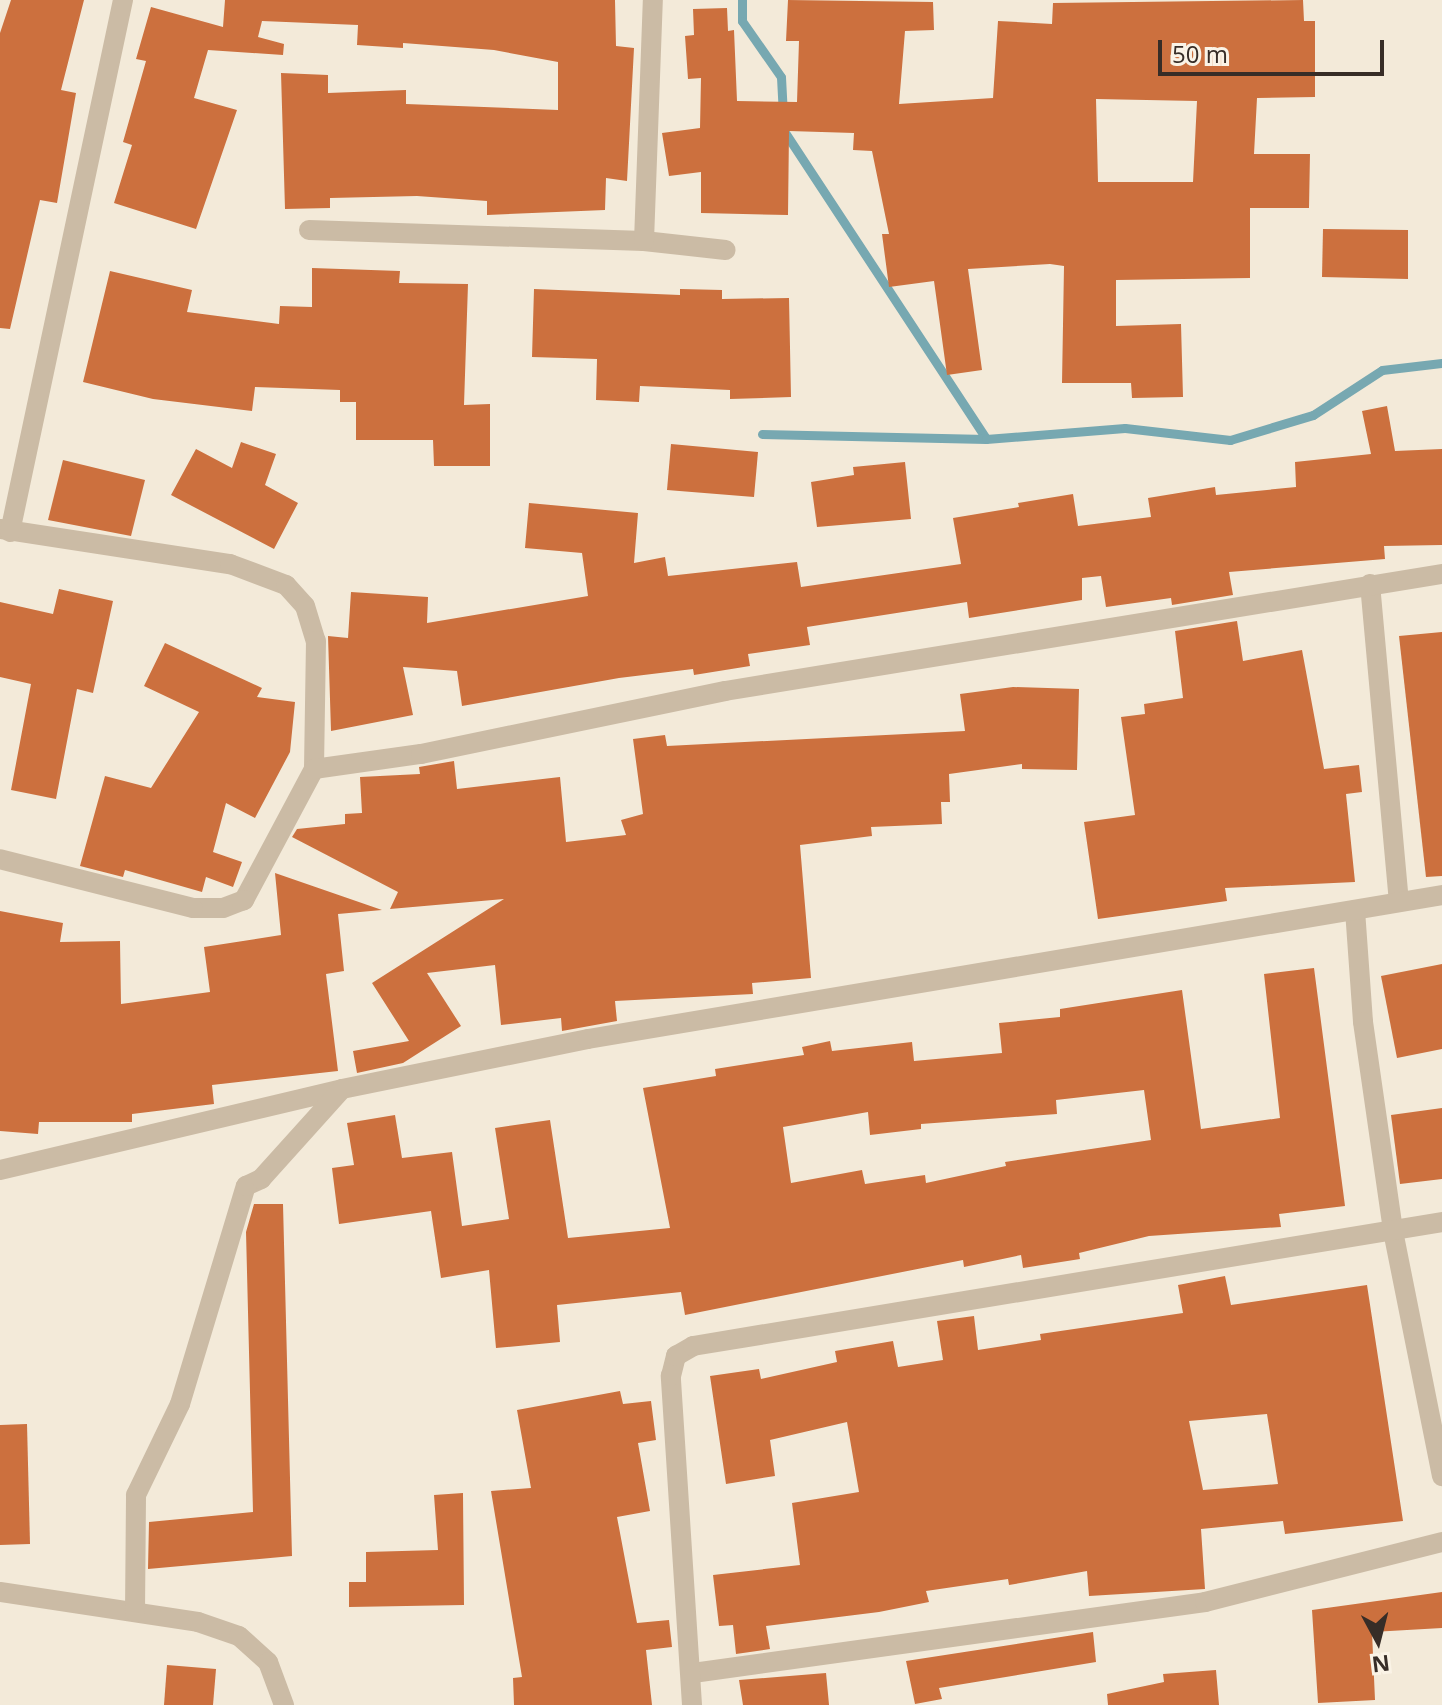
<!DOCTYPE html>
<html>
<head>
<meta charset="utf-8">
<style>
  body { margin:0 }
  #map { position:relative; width:1442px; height:1705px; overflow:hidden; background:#f3ead9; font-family:"Open Sans",sans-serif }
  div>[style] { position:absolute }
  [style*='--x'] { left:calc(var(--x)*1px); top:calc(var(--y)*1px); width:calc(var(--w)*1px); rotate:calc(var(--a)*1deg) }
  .stream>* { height:9px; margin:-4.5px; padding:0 4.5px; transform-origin:4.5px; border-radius:4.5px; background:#77a8b1 }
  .building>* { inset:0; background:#cc703e }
  .minor>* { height:20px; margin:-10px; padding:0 10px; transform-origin:10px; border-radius:10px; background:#cbbba5 }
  span { translate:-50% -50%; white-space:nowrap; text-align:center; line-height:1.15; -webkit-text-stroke:8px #faf3e6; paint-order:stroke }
  .north { position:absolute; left:1338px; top:1601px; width:80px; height:80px; -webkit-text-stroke:6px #faf3e6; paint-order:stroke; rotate:173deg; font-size:22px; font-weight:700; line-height:32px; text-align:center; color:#372d27 }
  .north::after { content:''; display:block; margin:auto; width:28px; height:36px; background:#372d27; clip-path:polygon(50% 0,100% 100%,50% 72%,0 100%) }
  .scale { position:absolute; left:1158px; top:40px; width:226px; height:36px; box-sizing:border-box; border:4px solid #372d27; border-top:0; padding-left:10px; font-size:24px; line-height:28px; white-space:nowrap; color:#372d27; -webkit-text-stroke:6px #faf3e6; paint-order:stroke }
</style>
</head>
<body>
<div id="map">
  <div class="stream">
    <div style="--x:742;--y:0;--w:21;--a:90"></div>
    <div style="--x:742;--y:21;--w:68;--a:55.1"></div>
    <div style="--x:781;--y:77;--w:35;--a:87"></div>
    <div style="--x:784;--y:131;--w:368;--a:56.7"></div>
    <div style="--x:762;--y:434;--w:224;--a:1.3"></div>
    <div style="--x:986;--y:439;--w:139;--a:-4.5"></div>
    <div style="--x:1125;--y:428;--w:106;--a:6.5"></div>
    <div style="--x:1230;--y:440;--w:87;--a:-16.8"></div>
    <div style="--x:1313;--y:415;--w:82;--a:-33.1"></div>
    <div style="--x:1382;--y:370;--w:60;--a:-6.7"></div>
  </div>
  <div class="building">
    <div style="clip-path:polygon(11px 0,84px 0,61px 90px,76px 93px,57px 203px,40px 200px,10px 329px,0 328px,0 33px)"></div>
    <div style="clip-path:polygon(225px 0,615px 0,616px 46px,634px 48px,627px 181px,606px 178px,605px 210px,487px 215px,487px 201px,417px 196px,330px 198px,330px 208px,285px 209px,281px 73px,328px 75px,328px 93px,406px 90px,406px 104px,558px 110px,558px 62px,494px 50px,403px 43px,403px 48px,357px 45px,358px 25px,262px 21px,258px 37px,284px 44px,283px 55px,208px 50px,194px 98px,237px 110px,196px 229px,114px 203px,132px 145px,123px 142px,146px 61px,136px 59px,151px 7px,223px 27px)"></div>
    <div style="clip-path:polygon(evenodd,788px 0,933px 2px,934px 30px,905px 31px,899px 104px,993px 98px,998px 21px,1052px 24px,1053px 3px,1303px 0,1304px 21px,1315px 21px,1315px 97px,1257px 98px,1254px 154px,1310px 154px,1309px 208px,1250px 208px,1250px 278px,1116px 280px,1116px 326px,1181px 324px,1183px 397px,1132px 398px,1131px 383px,1062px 383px,1064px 266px,1050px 264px,968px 269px,982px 370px,947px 375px,934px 281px,889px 287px,882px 234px,889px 234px,872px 151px,853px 150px,854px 133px,789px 131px,788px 215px,701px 213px,701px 172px,669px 176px,662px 133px,700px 128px,701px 78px,688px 79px,685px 36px,694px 35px,693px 9px,727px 8px,728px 31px,734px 30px,737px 101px,797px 102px,799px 41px,786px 41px,788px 0,1096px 99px,1197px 101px,1193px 182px,1098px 182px,1096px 99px)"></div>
    <div style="clip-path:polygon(1323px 229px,1408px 230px,1408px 279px,1322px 277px)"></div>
    <div style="clip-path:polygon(312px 268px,400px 271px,399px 283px,468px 284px,464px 405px,490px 404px,490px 466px,434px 466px,433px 440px,356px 440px,356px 402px,340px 402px,340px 390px,255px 387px,252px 411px,153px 399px,83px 382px,110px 271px,192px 290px,187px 312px,279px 324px,280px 306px,312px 307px)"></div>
    <div style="clip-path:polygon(534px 289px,680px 295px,680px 289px,722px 290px,722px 299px,789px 298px,791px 397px,730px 399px,730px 390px,640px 386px,639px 402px,596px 400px,597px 359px,532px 357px)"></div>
    <div style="clip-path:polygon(1387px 406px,1395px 451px,1442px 449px,1442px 545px,1384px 546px,1385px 559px,1229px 572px,1233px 595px,1172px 605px,1171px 598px,1106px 607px,1101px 576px,1082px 578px,1082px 600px,969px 618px,967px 602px,807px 627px,810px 645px,748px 654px,750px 666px,694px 675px,693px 669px,619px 678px,462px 706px,457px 671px,403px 667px,413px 715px,331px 731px,328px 636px,348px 638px,351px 592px,428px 597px,427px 623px,588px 596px,582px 553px,525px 548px,529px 503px,638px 513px,634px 563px,665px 557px,668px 576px,797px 562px,801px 587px,961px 564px,953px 518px,1019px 507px,1018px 503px,1073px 494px,1078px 526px,1151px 517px,1148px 498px,1215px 487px,1216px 495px,1296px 487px,1295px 462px,1371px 454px,1362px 411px)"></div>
    <div style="clip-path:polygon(241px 442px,276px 454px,265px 485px,298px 503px,274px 549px,171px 495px,196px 449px,232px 468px)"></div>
    <div style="clip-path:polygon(671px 444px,758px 452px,754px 497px,667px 490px)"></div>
    <div style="clip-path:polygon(63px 460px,145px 480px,131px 536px,48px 520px)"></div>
    <div style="clip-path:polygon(905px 462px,911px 519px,817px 527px,811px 482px,854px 475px,853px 467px)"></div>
    <div style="clip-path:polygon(59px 589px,113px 601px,93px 693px,77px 689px,56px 799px,11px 790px,31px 684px,0 677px,0 602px,53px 614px)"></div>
    <div style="clip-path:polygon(1237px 621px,1243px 661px,1302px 650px,1324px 769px,1359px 765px,1362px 792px,1346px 794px,1355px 882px,1225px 888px,1227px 901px,1098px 919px,1084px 822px,1135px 815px,1121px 717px,1145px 714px,1144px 704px,1183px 698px,1175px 631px)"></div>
    <div style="clip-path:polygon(1442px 632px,1442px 876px,1426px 877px,1399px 636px)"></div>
    <div style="clip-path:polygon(165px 643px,262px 688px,257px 697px,295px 702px,290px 752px,255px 818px,226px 803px,213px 852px,242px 862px,233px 887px,206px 877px,202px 892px,125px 870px,123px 877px,80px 866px,105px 776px,151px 788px,199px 712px,144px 686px)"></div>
    <div style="clip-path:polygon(1013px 687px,1079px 689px,1077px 770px,1022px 769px,1022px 764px,949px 774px,950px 802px,941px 802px,942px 824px,871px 827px,872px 836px,800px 845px,811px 978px,752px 983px,753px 994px,615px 1001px,617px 1021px,562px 1031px,561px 1018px,501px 1025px,495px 965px,427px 973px,461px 1026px,403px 1063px,357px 1073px,353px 1051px,409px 1041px,372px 983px,504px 899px,390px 909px,398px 892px,292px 837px,297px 829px,345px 824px,345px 814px,362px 813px,360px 777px,420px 774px,419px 767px,454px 761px,457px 789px,560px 777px,566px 842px,626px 835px,621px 820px,643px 814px,633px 739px,665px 735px,667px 746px,965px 731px,960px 694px)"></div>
    <div style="clip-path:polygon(275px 873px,382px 910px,338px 914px,344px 971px,326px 974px,338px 1071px,212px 1085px,214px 1104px,132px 1114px,132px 1122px,39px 1122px,38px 1134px,0 1131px,0 911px,63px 923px,60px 942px,120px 941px,121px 1004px,210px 992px,204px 947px,281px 935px)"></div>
    <div style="clip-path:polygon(1442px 964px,1442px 1049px,1397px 1058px,1381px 976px)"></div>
    <div style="clip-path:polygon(evenodd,1314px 968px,1345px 1206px,1279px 1214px,1281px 1227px,1149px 1236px,1079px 1253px,1080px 1259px,1023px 1268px,1021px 1255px,964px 1267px,963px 1260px,685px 1315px,681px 1292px,557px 1305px,560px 1342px,496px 1348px,489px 1270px,441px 1278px,431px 1211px,339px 1224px,332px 1168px,354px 1165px,347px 1123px,395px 1115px,402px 1158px,452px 1152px,462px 1226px,509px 1219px,495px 1128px,550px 1120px,568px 1238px,670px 1228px,643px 1088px,716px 1076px,715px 1069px,804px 1055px,802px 1047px,830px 1041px,832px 1051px,912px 1042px,914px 1061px,1002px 1053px,999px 1023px,1060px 1017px,1060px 1009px,1182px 990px,1201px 1129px,1280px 1118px,1264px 974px,1314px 968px,1144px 1090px,1151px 1140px,1005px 1162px,1006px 1166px,926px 1183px,925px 1175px,865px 1184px,862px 1170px,791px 1183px,783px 1127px,868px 1112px,870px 1135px,921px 1129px,921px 1124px,1057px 1114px,1056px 1100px,1144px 1090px)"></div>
    <div style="clip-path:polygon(1442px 1108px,1442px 1179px,1400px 1184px,1391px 1115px)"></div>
    <div style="clip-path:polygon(254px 1204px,283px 1204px,292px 1556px,148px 1569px,149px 1522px,253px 1512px,246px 1232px)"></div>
    <div style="clip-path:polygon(evenodd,1225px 1276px,1231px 1305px,1367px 1285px,1403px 1521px,1285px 1534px,1283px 1521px,1201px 1529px,1205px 1589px,1089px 1596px,1087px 1571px,1009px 1585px,1008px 1579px,926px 1591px,929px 1602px,879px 1612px,766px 1626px,770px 1649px,736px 1654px,733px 1625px,719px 1626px,713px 1575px,800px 1565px,792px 1503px,859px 1492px,847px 1422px,770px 1440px,775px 1476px,726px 1484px,710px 1376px,759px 1369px,761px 1379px,837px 1362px,835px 1351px,893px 1341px,898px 1367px,943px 1360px,937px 1321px,974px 1316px,978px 1350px,1041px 1340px,1040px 1334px,1183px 1313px,1178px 1285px,1225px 1276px,1267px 1414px,1278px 1484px,1203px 1490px,1189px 1421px,1267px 1414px)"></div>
    <div style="clip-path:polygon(620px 1391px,623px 1404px,651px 1401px,656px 1440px,638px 1443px,650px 1511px,617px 1517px,637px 1623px,669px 1620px,672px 1647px,646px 1650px,652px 1705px,514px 1705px,513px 1678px,522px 1677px,491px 1491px,531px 1488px,517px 1410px)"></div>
    <div style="clip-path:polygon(27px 1424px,30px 1544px,0 1545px,0 1425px)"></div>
    <div style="clip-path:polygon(463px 1493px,464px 1605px,349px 1607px,349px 1582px,366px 1582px,366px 1552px,438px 1550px,434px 1495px)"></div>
    <div style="clip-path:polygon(1442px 1592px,1442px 1628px,1372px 1632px,1375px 1700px,1318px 1703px,1312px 1610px)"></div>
    <div style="clip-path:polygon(1093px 1632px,1096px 1662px,939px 1688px,942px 1699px,915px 1704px,906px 1661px)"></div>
    <div style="clip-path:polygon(167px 1665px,216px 1669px,213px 1705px,164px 1705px)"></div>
    <div style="clip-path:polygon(1216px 1670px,1219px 1705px,1108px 1705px,1107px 1694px,1164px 1682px,1163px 1674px)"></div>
    <div style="clip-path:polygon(826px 1673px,829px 1705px,743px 1705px,739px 1680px)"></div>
  </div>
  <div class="minor">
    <div style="--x:309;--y:230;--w:335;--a:1.9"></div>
    <div style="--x:644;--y:241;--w:82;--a:6.3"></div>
    <div style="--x:644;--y:241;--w:241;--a:-87.9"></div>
    <div style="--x:0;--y:529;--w:233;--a:8.7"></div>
    <div style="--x:230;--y:564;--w:60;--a:20.6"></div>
    <div style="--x:286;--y:585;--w:28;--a:48"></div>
    <div style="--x:305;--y:606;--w:37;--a:73"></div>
    <div style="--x:316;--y:641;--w:128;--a:90.9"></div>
    <div style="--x:314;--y:769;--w:149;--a:118.1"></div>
    <div style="--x:244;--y:900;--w:22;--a:159"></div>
    <div style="--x:223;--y:908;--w:30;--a:180"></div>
    <div style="--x:193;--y:908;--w:199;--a:-165.8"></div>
    <div style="--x:10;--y:532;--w:544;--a:-78.01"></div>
    <div style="--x:1370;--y:584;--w:318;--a:84.8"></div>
    <div style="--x:314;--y:769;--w:108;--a:-8"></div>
    <div style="--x:421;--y:754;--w:310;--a:-11.7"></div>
    <div style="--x:725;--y:691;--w:726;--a:-9.27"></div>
    <div style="--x:1355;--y:910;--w:112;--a:85.9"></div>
    <div style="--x:1363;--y:1022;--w:211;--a:81.8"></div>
    <div style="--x:1393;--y:1231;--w:250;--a:78.7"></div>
    <div style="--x:0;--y:1170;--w:351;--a:-13.3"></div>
    <div style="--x:342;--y:1089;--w:251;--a:-11.5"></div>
    <div style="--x:588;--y:1039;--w:866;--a:-9.57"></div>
    <div style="--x:0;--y:1592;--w:200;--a:8.6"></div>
    <div style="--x:198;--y:1622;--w:43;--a:18.9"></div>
    <div style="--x:239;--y:1636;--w:39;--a:42"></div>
    <div style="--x:268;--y:1662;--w:46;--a:69.6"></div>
    <div style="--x:135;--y:1612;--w:117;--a:-89.5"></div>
    <div style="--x:136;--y:1495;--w:101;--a:-64.2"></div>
    <div style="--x:180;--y:1404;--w:228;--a:-73.2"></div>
    <div style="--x:246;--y:1186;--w:17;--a:-25"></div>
    <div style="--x:261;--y:1179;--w:121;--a:-48"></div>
    <div style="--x:693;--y:1673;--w:517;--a:-7.89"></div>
    <div style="--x:1205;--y:1602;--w:244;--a:-14.2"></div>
    <div style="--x:692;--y:1705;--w:330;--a:-93.7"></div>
    <div style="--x:671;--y:1376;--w:21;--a:-76"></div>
    <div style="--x:676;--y:1356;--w:20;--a:-30"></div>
    <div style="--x:693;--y:1346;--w:759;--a:-9.4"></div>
  </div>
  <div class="north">N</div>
  <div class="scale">50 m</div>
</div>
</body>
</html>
